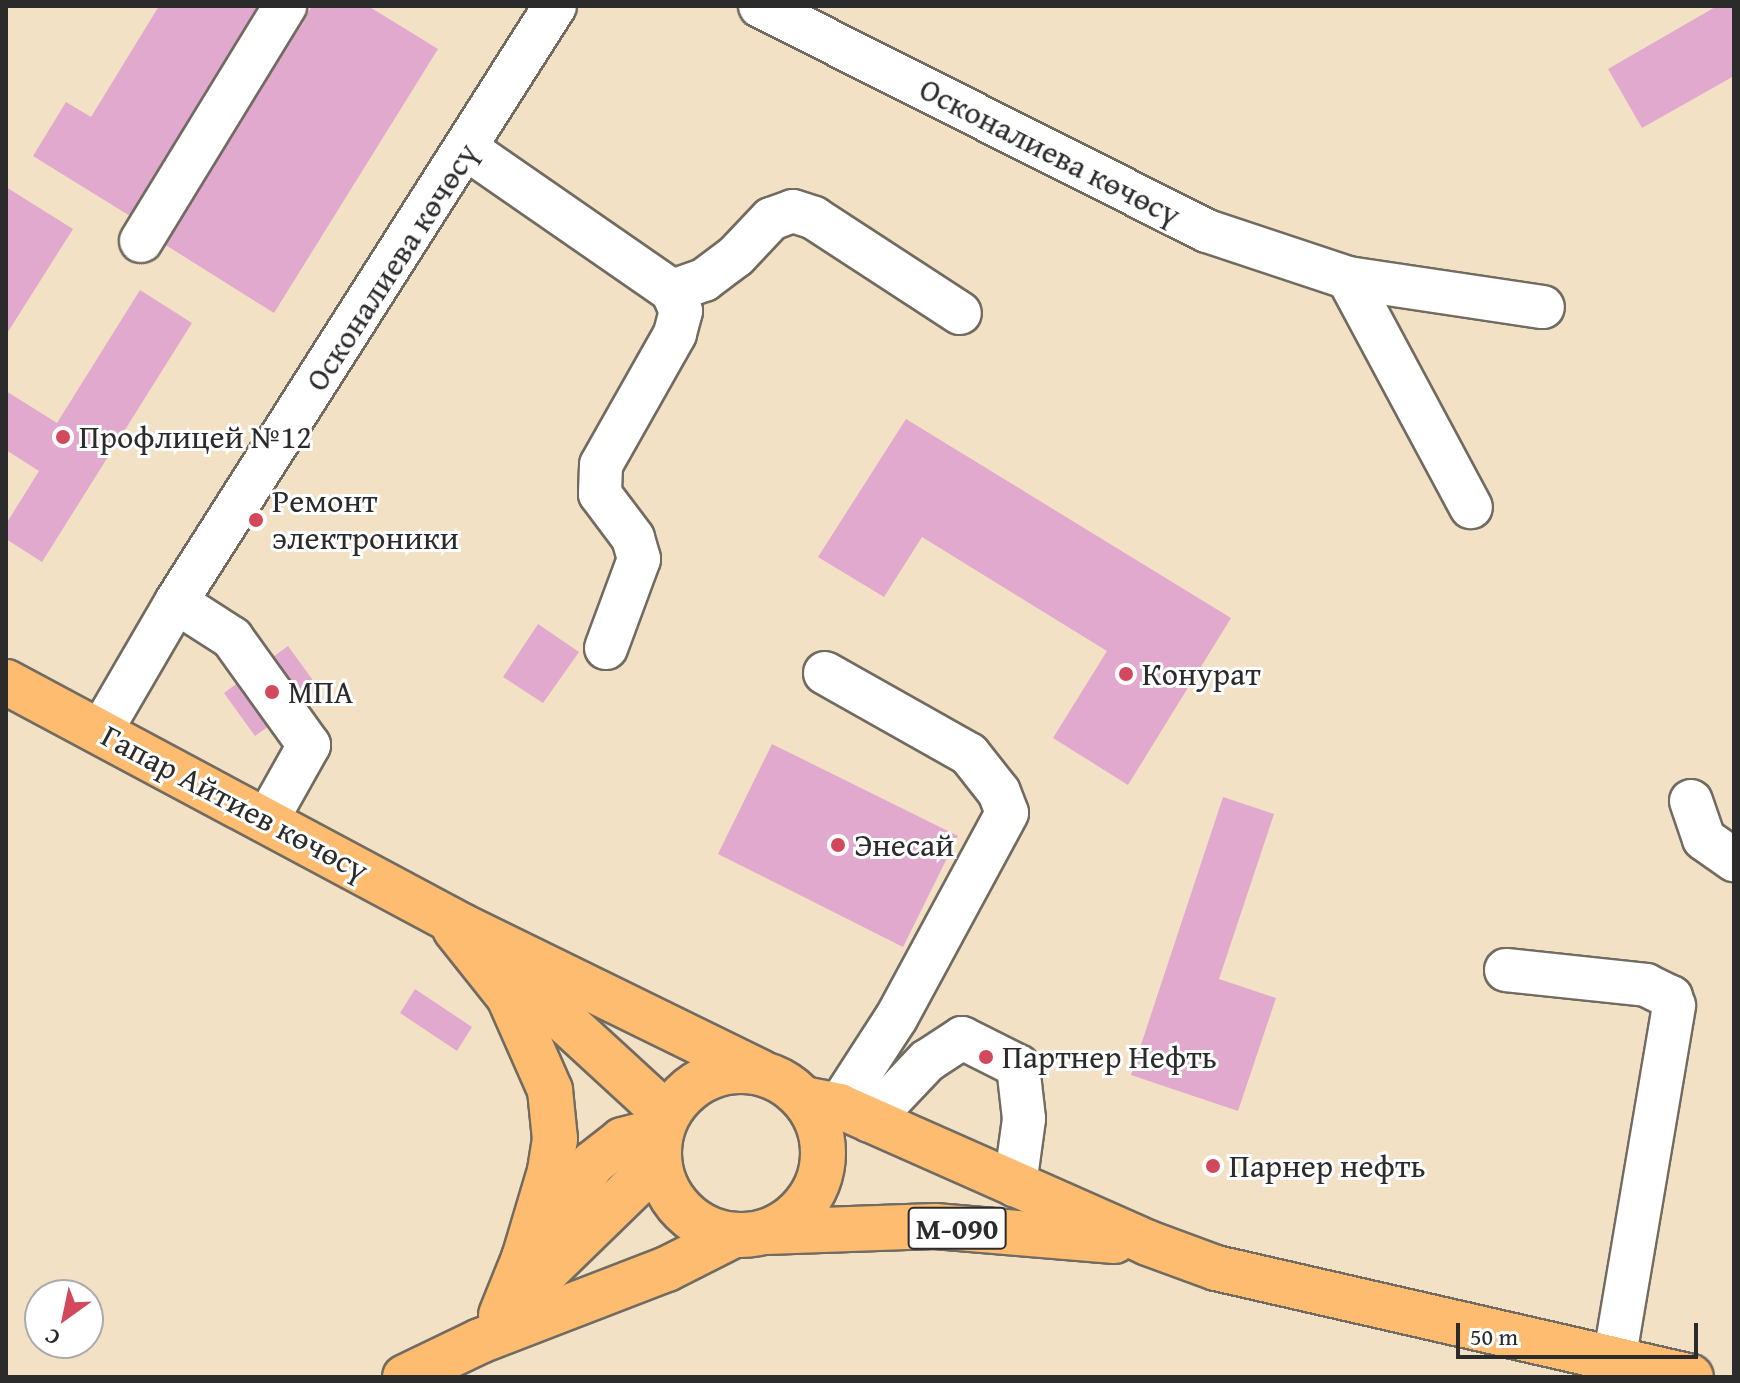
<!DOCTYPE html>
<meta charset="utf-8">
<style>
body{margin:0}
#map{position:relative;width:1740px;height:1383px;overflow:hidden;background:#f2e1c4;font-family:"Gentium Book Plus",serif}
div>[style]{position:absolute}
.building>*{inset:0;background:#e2a9ce}
.roads{filter:drop-shadow(2px 0 #716b61) drop-shadow(-2px 0 #716b61) drop-shadow(0 2px #716b61) drop-shadow(0 -2px #716b61)}
.minor>*{height:42px;margin:-21px;padding:0 21px;transform-origin:21px;border-radius:21px;background:#fff}
.major>*{height:44px;margin:-22px;padding:0 22px;transform-origin:22px;border-radius:22px;background:#fdbc70}
.major>.ring{margin:-22px;padding:0;box-sizing:content-box;background:none;border:44px solid #fdbc70;border-radius:50%}
.dots>*{width:22px;height:22px;translate:-50% -50%;box-sizing:border-box;border:4px solid #fff;border-radius:50%}
span{translate:-50% -50%;white-space:nowrap;text-align:center;line-height:1.15;-webkit-text-stroke:6px #fff;paint-order:stroke}
.shield-label span{padding:2px 6px;background:#fff;border:2px solid;border-radius:6px;-webkit-text-stroke-width:0}
.shield-label{font-size:30px;color:#2b2b2b;font-weight:700}
.street-label{font-size:32px;color:#2b2b2b}
.poi-label{font-size:32px;color:#2b2b2b}
.left{translate:0 -50%;text-align:left}
.frame{position:absolute;inset:0;border:8px solid #2b2b2b;pointer-events:none}
.north{position:absolute;left:24px;top:1279px;width:80px;height:80px;box-sizing:border-box;background:#fff;border:2px solid #aaa;border-radius:50%;rotate:213deg;font-size:22px;font-weight:700;line-height:32px;text-align:center;color:#2b2b2b}
.north::after{content:'';display:block;margin:auto;width:28px;height:36px;background:#d1495b;clip-path:polygon(50% 0,100% 100%,50% 72%,0 100%)}
.scale{position:absolute;left:1456px;top:1323px;width:242px;height:36px;box-sizing:border-box;border:4px solid #2b2b2b;border-top:0;padding-left:10px;font-size:24px;line-height:28px;white-space:nowrap;color:#2b2b2b;-webkit-text-stroke:6px #fff;paint-order:stroke}
</style>
<div id="map">
<div class="building">
<div style="clip-path:polygon(159px 6px,259px 6px,130px 216px,33px 156px,66px 102px,91px 117px)"></div>
<div style="clip-path:polygon(312px 6px,368px 6px,438px 49px,274px 313px,164px 244px)"></div>
<div style="clip-path:polygon(1717px 6px,1734px 6px,1734px 76px,1642px 128px,1608px 69px)"></div>
<div style="clip-path:polygon(6px 187px,73px 229px,6px 335px)"></div>
<div style="clip-path:polygon(140px 290px,192px 323px,42px 562px,6px 539px,6px 524px,39px 471px,6px 450px,6px 391px,57px 423px)"></div>
<div style="clip-path:polygon(906px 419px,1231px 618px,1128px 785px,1053px 738px,1107px 651px,922px 537px,884px 597px,818px 557px)"></div>
<div style="clip-path:polygon(538px 624px,579px 652px,543px 703px,503px 677px)"></div>
<div style="clip-path:polygon(288px 646px,320px 690px,255px 736px,224px 693px)"></div>
<div style="clip-path:polygon(772px 744px,958px 836px,903px 947px,718px 854px)"></div>
<div style="clip-path:polygon(1223px 797px,1274px 814px,1219px 979px,1276px 998px,1238px 1111px,1131px 1075px)"></div>
<div style="clip-path:polygon(415px 989px,472px 1027px,457px 1051px,400px 1013px)"></div>
</div>
<div class="roads">
<div class="minor">
<div style="left:760px;top:6px;width:500px;rotate:26.72deg"></div>
<div style="left:1207px;top:231px;width:149px;rotate:18.4deg"></div>
<div style="left:1348px;top:278px;width:260px;rotate:61.8deg"></div>
<div style="left:467px;top:149px;width:249px;rotate:34.7deg"></div>
<div style="left:672px;top:291px;width:22px;rotate:66deg"></div>
<div style="left:681px;top:311px;width:24px;rotate:105deg"></div>
<div style="left:675px;top:334px;width:150px;rotate:119.5deg"></div>
<div style="left:601px;top:465px;width:29px;rotate:92deg"></div>
<div style="left:600px;top:494px;width:55px;rotate:53.1deg"></div>
<div style="left:633px;top:538px;width:22px;rotate:74deg"></div>
<div style="left:639px;top:559px;width:95px;rotate:110.3deg"></div>
<div style="left:141px;top:241px;width:276px;rotate:-58.5deg"></div>
<div style="left:1348px;top:278px;width:197px;rotate:8.5deg"></div>
<div style="left:672px;top:291px;width:34px;rotate:-19deg"></div>
<div style="left:704px;top:280px;width:40px;rotate:-37deg"></div>
<div style="left:736px;top:256px;width:51px;rotate:-46.6deg"></div>
<div style="left:771px;top:219px;width:23px;rotate:-20deg"></div>
<div style="left:793px;top:211px;width:22px;rotate:18deg"></div>
<div style="left:814px;top:218px;width:174px;rotate:33.1deg"></div>
<div style="left:176px;top:602px;width:67px;rotate:32.7deg"></div>
<div style="left:232px;top:638px;width:132px;rotate:54.3deg"></div>
<div style="left:309px;top:745px;width:84px;rotate:119.3deg"></div>
<div style="left:825px;top:673px;width:165px;rotate:29.4deg"></div>
<div style="left:969px;top:754px;width:48px;rotate:51.7deg"></div>
<div style="left:999px;top:792px;width:22px;rotate:69deg"></div>
<div style="left:1007px;top:813px;width:233px;rotate:118.4deg"></div>
<div style="left:896px;top:1018px;width:105px;rotate:122.9deg"></div>
<div style="left:101px;top:731px;width:149px;rotate:-59.8deg"></div>
<div style="left:176px;top:602px;width:706px;rotate:-57.55deg"></div>
<div style="left:1691px;top:801px;width:40px;rotate:71.1deg"></div>
<div style="left:1704px;top:839px;width:37px;rotate:35deg"></div>
<div style="left:1506px;top:970px;width:141px;rotate:6.1deg"></div>
<div style="left:1646px;top:985px;width:28px;rotate:26deg"></div>
<div style="left:1671px;top:997px;width:9px;rotate:72deg"></div>
<div style="left:1674px;top:1006px;width:358px;rotate:99.6deg"></div>
<div style="left:870px;top:1121px;width:83px;rotate:-46.5deg"></div>
<div style="left:927px;top:1061px;width:42px;rotate:-33.3deg"></div>
<div style="left:962px;top:1038px;width:63px;rotate:26.6deg"></div>
<div style="left:1018px;top:1066px;width:53px;rotate:83.5deg"></div>
<div style="left:1024px;top:1119px;width:67px;rotate:97.8deg"></div>
</div>
<div class="major">
<div style="left:6px;top:682px;width:517px;rotate:28.15deg"></div>
<div style="left:462px;top:926px;width:332px;rotate:26.1deg"></div>
<div style="left:455px;top:929px;width:87px;rotate:51.5deg"></div>
<div style="left:509px;top:997px;width:102px;rotate:66.2deg"></div>
<div style="left:550px;top:1090px;width:49px;rotate:84.2deg"></div>
<div style="left:555px;top:1139px;width:32px;rotate:99deg"></div>
<div style="left:550px;top:1171px;width:91px;rotate:106.6deg"></div>
<div style="left:505px;top:966px;width:220px;rotate:42.6deg"></div>
<div class="ring" style="left:659px;top:1071px;width:120px;height:120px"></div>
<div style="left:804px;top:1099px;width:36px;rotate:11deg"></div>
<div style="left:839px;top:1106px;width:338px;rotate:23.9deg"></div>
<div style="left:1148px;top:1243px;width:72px;rotate:20.2deg"></div>
<div style="left:1216px;top:1268px;width:487px;rotate:12.9deg"></div>
<div style="left:766px;top:1232px;width:169px;rotate:-2deg"></div>
<div style="left:935px;top:1226px;width:180px;rotate:4.8deg"></div>
<div style="left:522px;top:1295px;width:191px;rotate:-44.2deg"></div>
<div style="left:501px;top:1315px;width:61px;rotate:-68deg"></div>
<div style="left:524px;top:1258px;width:117px;rotate:-54deg"></div>
<div style="left:593px;top:1163px;width:37px;rotate:-38deg"></div>
<div style="left:622px;top:1140px;width:40px;rotate:-14.4deg"></div>
<div style="left:405px;top:1377px;width:83px;rotate:-25.6deg"></div>
<div style="left:480px;top:1341px;width:200px;rotate:-21.1deg"></div>
<div style="left:667px;top:1269px;width:75px;rotate:-26.9deg"></div>
</div>
</div>
<div class="dots">
<div style="left:63px;top:437px;background:#d1495b"></div>
<div style="left:256px;top:520px;background:#d1495b"></div>
<div style="left:1126px;top:674px;background:#d1495b"></div>
<div style="left:272px;top:692px;background:#d1495b"></div>
<div style="left:838px;top:845px;background:#d1495b"></div>
<div style="left:986px;top:1057px;background:#d1495b"></div>
<div style="left:1213px;top:1166px;background:#d1495b"></div>
</div>
<div class="shield-label">
<span style="left:957px;top:1228px">М-090</span>
</div>
<div class="street-label">
<span style="left:1050px;top:152px;rotate:27deg">Осконалиева көчөсү</span>
<span style="left:392px;top:267px;rotate:-57deg">Осконалиева көчөсү</span>
<span style="left:235px;top:803px;rotate:28deg">Гапар Айтиев көчөсү</span>
</div>
<div class="poi-label">
<span class="left" style="left:79px;top:437px">Профлицей №12</span>
<span class="left" style="left:272px;top:520px">Ремонт<br>электроники</span>
<span class="left" style="left:1142px;top:674px">Конурат</span>
<span class="left" style="left:288px;top:692px">МПА</span>
<span class="left" style="left:854px;top:845px">Энесай</span>
<span class="left" style="left:1002px;top:1057px">Партнер Нефть</span>
<span class="left" style="left:1229px;top:1166px">Парнер нефть</span>
</div>
<div class="frame"></div>
<div class="north">С</div>
<div class="scale">50 m</div>
</div>
